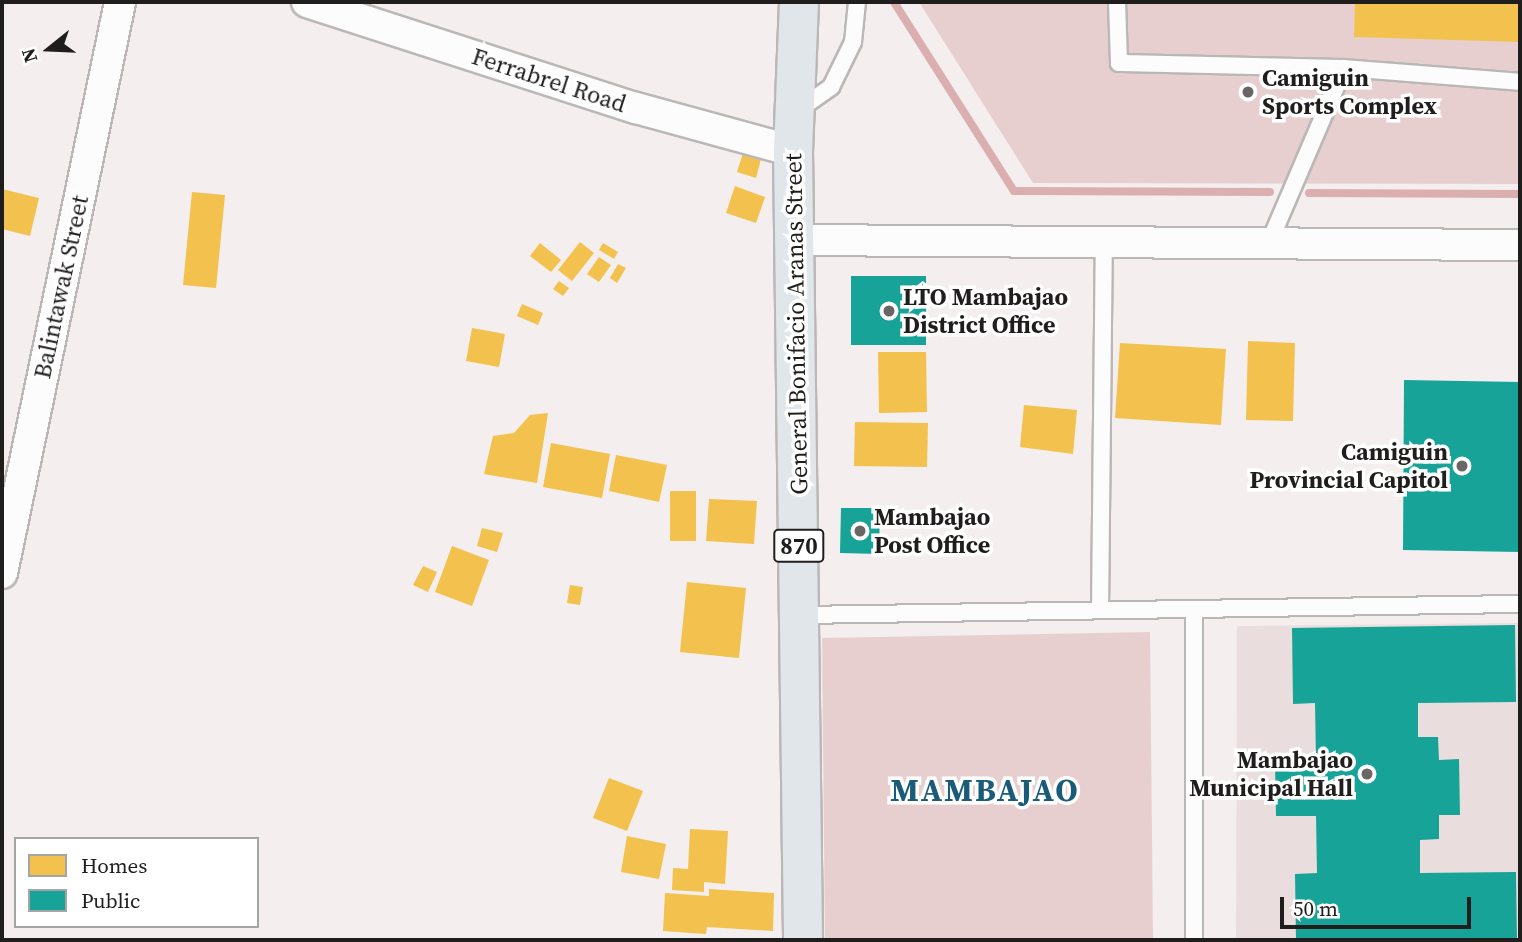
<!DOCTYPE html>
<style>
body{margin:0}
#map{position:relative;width:1522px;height:942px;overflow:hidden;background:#f4eeee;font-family:"Source Serif 4",serif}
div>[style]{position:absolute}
.built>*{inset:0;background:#eadddd}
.green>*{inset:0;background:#e7cfcf}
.homes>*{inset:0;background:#f2c14e}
.public>*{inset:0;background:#17a398}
.stream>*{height:8px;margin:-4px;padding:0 4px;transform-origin:4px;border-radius:4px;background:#dbafb0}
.roads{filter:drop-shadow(2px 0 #bbb7b7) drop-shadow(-2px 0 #bbb7b7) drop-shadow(0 2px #bbb7b7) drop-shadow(0 -2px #bbb7b7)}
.lane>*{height:16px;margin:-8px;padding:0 8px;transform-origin:8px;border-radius:8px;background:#fdfcfc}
.street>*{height:30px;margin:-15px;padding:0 15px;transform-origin:15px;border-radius:15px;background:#fdfcfc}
.primary>*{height:38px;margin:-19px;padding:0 19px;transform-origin:19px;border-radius:19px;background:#e0e6ea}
.dots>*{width:19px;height:19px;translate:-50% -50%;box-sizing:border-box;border:4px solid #fff;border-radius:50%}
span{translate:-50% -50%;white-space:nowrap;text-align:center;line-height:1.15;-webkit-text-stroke:7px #fff;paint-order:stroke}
.shield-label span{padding:2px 5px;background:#fff;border:2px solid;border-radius:5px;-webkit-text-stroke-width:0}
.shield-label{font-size:23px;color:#201d1d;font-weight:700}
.poi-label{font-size:24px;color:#201d1d;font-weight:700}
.left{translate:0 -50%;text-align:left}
.right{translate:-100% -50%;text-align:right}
.street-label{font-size:24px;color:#201d1d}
.district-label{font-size:32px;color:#1a5b79;font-weight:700;letter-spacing:2px}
.frame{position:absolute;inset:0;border:4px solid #201d1d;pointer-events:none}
.legend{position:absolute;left:14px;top:837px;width:245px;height:91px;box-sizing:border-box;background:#fff;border:2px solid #a6a5a5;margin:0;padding:9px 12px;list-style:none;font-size:21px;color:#201d1d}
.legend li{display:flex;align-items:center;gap:14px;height:35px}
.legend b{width:35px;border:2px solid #a6a5a5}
.north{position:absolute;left:14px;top:14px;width:70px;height:70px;-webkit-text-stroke:5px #fff;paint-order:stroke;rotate:252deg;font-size:19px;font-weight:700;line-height:28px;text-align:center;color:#201d1d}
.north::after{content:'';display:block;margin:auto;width:24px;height:32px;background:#201d1d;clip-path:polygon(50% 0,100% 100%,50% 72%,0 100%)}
.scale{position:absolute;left:1280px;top:897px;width:191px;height:32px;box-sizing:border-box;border:4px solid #201d1d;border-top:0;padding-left:9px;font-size:21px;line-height:24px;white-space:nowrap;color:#201d1d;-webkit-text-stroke:5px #fff;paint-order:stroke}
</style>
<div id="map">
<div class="built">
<div style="clip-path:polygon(1520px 623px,1520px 940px,1236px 940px,1237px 626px)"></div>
</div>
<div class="green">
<div style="clip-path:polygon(919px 2px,1520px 2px,1520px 184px,1033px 183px)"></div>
<div style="clip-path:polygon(1150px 632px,1153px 940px,825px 940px,822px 638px)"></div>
</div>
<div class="homes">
<div style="clip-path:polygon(1355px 2px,1520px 2px,1520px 42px,1354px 37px)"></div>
<div style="clip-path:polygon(744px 150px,762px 155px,756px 178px,737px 172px)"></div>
<div style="clip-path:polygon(735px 186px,765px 197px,756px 223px,726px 213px)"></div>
<div style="clip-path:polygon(2px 189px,39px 198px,30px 236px,2px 229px)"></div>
<div style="clip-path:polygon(192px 192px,225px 195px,216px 288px,183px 285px)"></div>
<div style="clip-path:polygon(580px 242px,594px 253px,572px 281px,558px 270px)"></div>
<div style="clip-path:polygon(540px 243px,561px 260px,551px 272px,530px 256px)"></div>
<div style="clip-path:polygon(603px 243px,618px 252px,614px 259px,599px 250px)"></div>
<div style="clip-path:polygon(599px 257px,611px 265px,599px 282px,587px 274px)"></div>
<div style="clip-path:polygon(618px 264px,626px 268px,617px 283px,610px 278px)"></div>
<div style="clip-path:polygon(559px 281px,569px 288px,563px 296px,553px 289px)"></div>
<div style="clip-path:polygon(522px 304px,543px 313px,538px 325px,517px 316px)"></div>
<div style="clip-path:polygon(472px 328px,505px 334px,499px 367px,466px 361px)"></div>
<div style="clip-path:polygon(1248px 341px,1295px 343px,1293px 421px,1246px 420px)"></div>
<div style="clip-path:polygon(1120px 343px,1226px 349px,1221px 425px,1115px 418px)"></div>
<div style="clip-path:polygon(878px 352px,926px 352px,927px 412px,879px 413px)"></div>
<div style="clip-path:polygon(1024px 405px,1077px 410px,1073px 454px,1020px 447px)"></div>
<div style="clip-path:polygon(548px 413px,537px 483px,484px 474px,493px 436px,514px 433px,530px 415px)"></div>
<div style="clip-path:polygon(855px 422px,928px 423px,927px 467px,854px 466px)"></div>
<div style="clip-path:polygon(551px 443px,610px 454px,602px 498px,543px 487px)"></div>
<div style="clip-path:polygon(616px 455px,667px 465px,659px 502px,609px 491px)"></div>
<div style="clip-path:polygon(670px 491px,696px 491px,696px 541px,670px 541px)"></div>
<div style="clip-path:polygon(709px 499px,757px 501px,754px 544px,706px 541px)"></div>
<div style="clip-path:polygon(482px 528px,503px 533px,497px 552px,477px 546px)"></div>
<div style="clip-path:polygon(452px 546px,489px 560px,472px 606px,435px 592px)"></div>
<div style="clip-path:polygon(423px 566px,437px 572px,428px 592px,413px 585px)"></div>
<div style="clip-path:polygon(687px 582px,746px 588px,739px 658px,680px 652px)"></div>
<div style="clip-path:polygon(570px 585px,583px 587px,580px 605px,567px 603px)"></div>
<div style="clip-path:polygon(609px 778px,643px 791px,627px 831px,593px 818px)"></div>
<div style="clip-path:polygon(690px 829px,728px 831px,725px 884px,704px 882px,704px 892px,672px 890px,673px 868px,688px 869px)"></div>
<div style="clip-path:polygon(627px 836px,666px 844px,659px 879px,621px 872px)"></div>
<div style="clip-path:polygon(709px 889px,774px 893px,773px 931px,707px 927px,706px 934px,663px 931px,665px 893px,709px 896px)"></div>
</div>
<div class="public">
<div style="clip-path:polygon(851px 276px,926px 276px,926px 345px,851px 345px)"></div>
<div style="clip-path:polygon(1404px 380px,1520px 382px,1520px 552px,1403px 550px)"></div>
<div style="clip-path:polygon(841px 508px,880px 508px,879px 554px,840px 553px)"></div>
<div style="clip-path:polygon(1515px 625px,1516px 702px,1418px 703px,1418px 737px,1438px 737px,1439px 760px,1459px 759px,1460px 815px,1439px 815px,1439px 839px,1420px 840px,1420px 873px,1516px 872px,1517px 940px,1296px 940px,1295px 874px,1317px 873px,1316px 816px,1276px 816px,1275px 761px,1316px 761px,1315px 703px,1293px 704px,1292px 628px)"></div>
</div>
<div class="stream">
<div style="left:894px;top:2px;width:224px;rotate:57.6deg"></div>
<div style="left:1014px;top:191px;width:256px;rotate:0.2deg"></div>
<div style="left:1309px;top:193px;width:211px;rotate:0.3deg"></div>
</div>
<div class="roads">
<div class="lane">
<div style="left:1117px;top:2px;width:61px;rotate:88.1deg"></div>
<div style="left:1119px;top:63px;width:225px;rotate:1.3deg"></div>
<div style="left:797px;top:111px;width:42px;rotate:-35.2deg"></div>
<div style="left:831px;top:87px;width:50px;rotate:-63.9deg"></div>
<div style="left:853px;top:42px;width:40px;rotate:-84.3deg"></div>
<div style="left:1269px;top:243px;width:190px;rotate:-66.8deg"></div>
<div style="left:1344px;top:68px;width:177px;rotate:4.5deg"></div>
<div style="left:1194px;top:609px;width:331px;rotate:90deg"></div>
<div style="left:1100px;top:610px;width:366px;rotate:-89.4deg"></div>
<div style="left:800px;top:615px;width:720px;rotate:-0.88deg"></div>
</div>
<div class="street">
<div style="left:307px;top:2px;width:346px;rotate:17.9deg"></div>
<div style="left:636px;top:108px;width:163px;rotate:15.3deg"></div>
<div style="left:795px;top:240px;width:725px;rotate:0.4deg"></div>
<div style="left:2px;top:573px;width:583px;rotate:-78.32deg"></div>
</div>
<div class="primary">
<div style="left:799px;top:2px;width:149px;rotate:92.3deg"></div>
<div style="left:793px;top:151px;width:789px;rotate:89.27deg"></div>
</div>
</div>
<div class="dots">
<div style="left:1248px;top:92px;background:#6a6666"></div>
<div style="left:889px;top:311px;background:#6a6666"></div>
<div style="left:1462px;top:466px;background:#6a6666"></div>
<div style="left:860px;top:531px;background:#6a6666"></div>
<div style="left:1367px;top:774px;background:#6a6666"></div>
</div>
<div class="shield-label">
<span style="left:799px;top:546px">870</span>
</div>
<div class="poi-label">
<span class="left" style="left:1262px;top:92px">Camiguin<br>Sports Complex</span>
<span class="left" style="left:903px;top:311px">LTO Mambajao<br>District Office</span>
<span class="right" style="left:1448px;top:466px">Camiguin<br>Provincial Capitol</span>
<span class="left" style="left:874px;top:531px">Mambajao<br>Post Office</span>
<span class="right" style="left:1353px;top:774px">Mambajao<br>Municipal Hall</span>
</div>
<div class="street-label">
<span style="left:549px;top:80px;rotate:18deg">Ferrabrel Road</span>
<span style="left:61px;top:287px;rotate:-78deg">Balintawak Street</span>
<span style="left:796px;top:324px;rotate:-91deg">General Bonifacio Aranas Street</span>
</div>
<div class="district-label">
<span style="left:985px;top:790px">MAMBAJAO</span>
</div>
<div class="frame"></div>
<ul class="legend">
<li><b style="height:19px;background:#f2c14e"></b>Homes</li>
<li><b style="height:19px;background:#17a398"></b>Public</li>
</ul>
<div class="north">N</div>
<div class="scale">50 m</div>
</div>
